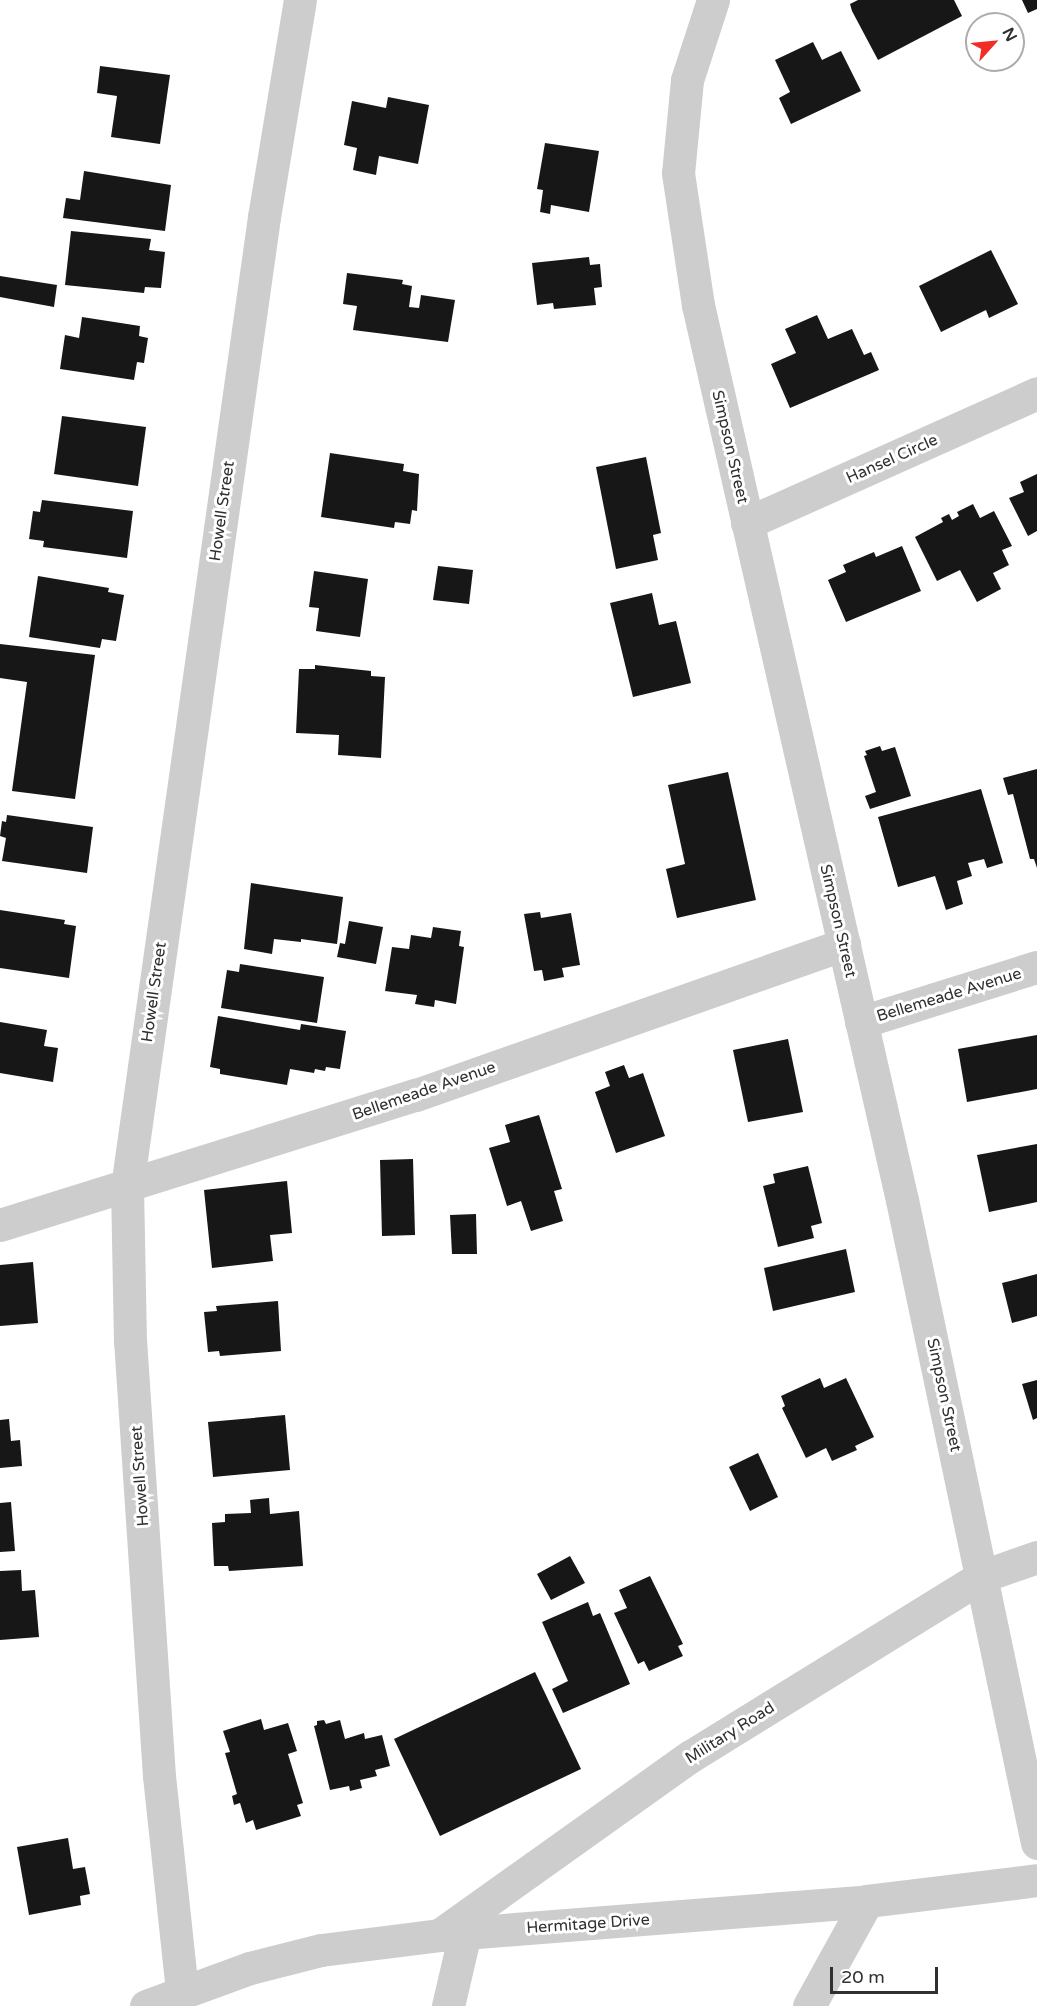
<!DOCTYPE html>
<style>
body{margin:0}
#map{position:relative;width:1037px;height:2006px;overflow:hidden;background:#fff;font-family:"Varela Round",sans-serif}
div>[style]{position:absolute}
.building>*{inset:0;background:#171717}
.minor>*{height:33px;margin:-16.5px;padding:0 16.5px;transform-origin:16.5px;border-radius:16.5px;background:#cdcdcd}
span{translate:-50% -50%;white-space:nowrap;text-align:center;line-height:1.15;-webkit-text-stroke:6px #fff;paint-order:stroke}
.street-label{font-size:16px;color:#303030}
.north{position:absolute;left:965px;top:12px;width:60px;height:60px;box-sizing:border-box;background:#fff;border:2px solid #acacac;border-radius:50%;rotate:63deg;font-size:16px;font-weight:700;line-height:24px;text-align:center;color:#303030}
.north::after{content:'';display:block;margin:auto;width:21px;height:27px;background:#f22d28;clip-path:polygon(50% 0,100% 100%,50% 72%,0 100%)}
.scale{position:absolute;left:830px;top:1967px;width:108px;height:27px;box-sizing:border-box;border:3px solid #303030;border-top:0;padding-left:8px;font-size:18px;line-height:21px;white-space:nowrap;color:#303030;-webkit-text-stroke:4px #fff;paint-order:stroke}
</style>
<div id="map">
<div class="building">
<div style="clip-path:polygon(858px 0,954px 0,962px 16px,878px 60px,852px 11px,850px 4px)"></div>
<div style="clip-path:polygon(1022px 0,1037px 0,1037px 9px,1028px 13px)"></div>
<div style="clip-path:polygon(813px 42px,822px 60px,841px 51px,861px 91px,791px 124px,779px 98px,790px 92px,775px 60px)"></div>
<div style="clip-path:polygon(100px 66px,170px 75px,160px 144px,111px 137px,117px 96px,97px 93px)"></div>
<div style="clip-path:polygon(388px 97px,429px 105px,418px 164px,379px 156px,376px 175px,353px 170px,357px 148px,344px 145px,352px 101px,386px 108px)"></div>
<div style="clip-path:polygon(545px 143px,599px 151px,589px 212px,551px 205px,550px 214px,540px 212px,543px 190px,537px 189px)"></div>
<div style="clip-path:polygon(84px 171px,171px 185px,165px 231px,63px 218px,66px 198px,80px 200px)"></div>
<div style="clip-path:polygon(71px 231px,151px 239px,149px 250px,165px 252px,161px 288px,145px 287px,144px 293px,65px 285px)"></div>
<div style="clip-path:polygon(991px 250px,1018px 304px,989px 318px,986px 310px,941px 332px,919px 286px)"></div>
<div style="clip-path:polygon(589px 257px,590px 265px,600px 264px,602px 287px,594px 288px,596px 305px,554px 309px,553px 303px,537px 305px,532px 263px)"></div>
<div style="clip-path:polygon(347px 273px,403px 280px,402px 284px,412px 286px,409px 307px,419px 308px,421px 295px,455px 300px,448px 342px,353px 330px,357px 306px,343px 304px)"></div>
<div style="clip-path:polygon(0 276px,57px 285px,54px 307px,0 297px)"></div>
<div style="clip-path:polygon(817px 315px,828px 339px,852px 329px,864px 355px,871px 352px,879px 370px,790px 408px,771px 364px,796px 353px,785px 329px)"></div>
<div style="clip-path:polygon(82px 317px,140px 326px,139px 336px,148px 338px,144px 363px,137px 362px,134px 380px,60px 369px,65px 335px,79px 338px)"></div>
<div style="clip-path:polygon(62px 416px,146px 427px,138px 486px,54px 474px)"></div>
<div style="clip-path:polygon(330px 453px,404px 464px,403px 471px,419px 474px,417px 511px,412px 510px,410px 524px,395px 522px,394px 528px,321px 517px)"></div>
<div style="clip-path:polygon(646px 457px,661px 533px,653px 535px,658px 560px,616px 569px,596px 467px)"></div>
<div style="clip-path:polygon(1037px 474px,1037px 531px,1028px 536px,1009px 498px,1024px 492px,1020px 482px)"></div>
<div style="clip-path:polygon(42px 500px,133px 511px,127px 558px,43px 547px,44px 541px,29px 539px,33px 511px,40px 512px)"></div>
<div style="clip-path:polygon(973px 504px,980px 518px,994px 511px,1012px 546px,1002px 550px,1009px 565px,993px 573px,1001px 589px,977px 602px,960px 570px,937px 581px,915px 537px,943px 522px,941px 518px,949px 514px,952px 520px,959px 516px,957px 512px)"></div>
<div style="clip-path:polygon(902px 546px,921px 591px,846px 622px,828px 580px,846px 572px,843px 565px,874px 552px,876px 557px)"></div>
<div style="clip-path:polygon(438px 566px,473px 570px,469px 604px,433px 600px)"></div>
<div style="clip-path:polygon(314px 571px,368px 579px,360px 637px,316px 631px,319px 608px,309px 607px)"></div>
<div style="clip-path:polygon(38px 576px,109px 588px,108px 592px,124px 595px,116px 641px,102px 639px,100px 648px,29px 637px)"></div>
<div style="clip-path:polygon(652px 593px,659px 625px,676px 621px,691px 683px,633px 697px,610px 603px)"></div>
<div style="clip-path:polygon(0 644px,95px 655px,75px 799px,12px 791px,27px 682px,0 678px)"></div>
<div style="clip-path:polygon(315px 665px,371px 671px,371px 676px,385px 677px,381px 758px,338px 755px,339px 735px,296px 733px,299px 669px,315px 669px)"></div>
<div style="clip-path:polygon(880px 746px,882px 751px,895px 747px,911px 796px,870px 809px,865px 796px,876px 792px,864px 756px,867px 755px,865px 751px)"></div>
<div style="clip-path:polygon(1037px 769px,1037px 868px,1034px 859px,1030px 859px,1013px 794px,1008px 795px,1003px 778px)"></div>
<div style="clip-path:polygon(728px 772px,756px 900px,677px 918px,666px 869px,685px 864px,668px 785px)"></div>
<div style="clip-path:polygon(981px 789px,1003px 863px,987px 868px,984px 859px,968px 863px,972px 876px,957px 881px,963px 904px,946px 910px,935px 876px,898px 887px,878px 817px)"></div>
<div style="clip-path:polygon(7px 815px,93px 827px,87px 873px,2px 861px,6px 838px,0 836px,2px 821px,6px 822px)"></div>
<div style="clip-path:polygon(251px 883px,343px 897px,337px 944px,301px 939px,301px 942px,274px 939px,272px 954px,244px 949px)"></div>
<div style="clip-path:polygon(0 910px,65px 920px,64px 924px,76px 926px,69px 978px,0 968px)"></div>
<div style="clip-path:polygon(540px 912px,541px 918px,571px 913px,580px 965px,562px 968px,564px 977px,544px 981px,542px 970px,534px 971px,524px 914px)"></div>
<div style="clip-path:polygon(349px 921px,383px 927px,376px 964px,337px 957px,340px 943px,345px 944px)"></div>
<div style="clip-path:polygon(433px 927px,461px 931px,459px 946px,464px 947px,456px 1004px,435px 1000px,434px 1007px,415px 1004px,417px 995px,385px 991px,392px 947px,409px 949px,411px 935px,431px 938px)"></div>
<div style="clip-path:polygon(240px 964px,324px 977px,317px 1023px,221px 1008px,227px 970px,239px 972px)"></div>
<div style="clip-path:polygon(218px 1016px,300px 1030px,301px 1024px,346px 1031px,340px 1069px,326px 1067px,325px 1071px,315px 1069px,314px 1073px,290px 1069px,287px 1085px,220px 1074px,220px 1069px,210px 1067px)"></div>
<div style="clip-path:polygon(0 1022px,47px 1030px,44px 1046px,58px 1048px,53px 1082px,0 1073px)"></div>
<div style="clip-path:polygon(1037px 1035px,1037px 1089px,967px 1102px,958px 1049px)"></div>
<div style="clip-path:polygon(788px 1039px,803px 1112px,748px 1122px,733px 1050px)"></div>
<div style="clip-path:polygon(624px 1065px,629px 1078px,643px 1073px,665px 1136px,616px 1153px,595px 1092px,610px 1086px,605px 1072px)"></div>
<div style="clip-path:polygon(539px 1115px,562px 1189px,554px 1191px,563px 1221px,531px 1231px,521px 1201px,507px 1206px,489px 1148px,510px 1142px,505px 1125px)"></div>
<div style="clip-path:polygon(1037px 1144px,1037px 1202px,989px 1212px,977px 1155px)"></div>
<div style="clip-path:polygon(413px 1159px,415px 1235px,382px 1236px,380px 1160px)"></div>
<div style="clip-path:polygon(808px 1166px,822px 1223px,811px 1226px,814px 1238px,778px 1247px,763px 1186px,775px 1183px,773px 1174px)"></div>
<div style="clip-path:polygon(287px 1181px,292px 1233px,270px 1235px,273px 1261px,212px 1268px,204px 1190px)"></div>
<div style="clip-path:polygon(476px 1214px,477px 1254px,452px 1254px,450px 1215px)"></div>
<div style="clip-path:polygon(846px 1249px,855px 1292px,773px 1311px,764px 1268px)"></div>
<div style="clip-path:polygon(33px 1262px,38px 1323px,0 1326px,0 1265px)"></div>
<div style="clip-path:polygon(1037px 1274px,1037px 1316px,1012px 1323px,1002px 1283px)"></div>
<div style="clip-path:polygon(278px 1301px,281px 1351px,220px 1356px,219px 1351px,208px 1352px,204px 1312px,217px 1311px,216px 1306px)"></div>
<div style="clip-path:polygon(820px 1378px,824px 1388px,846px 1378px,874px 1437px,855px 1446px,857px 1450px,832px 1461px,826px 1448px,806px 1458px,782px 1408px,785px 1406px,781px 1396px)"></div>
<div style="clip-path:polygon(1037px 1380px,1037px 1418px,1033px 1420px,1022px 1384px)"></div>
<div style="clip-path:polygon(285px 1415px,290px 1470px,213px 1477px,208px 1422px)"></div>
<div style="clip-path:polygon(9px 1419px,11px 1441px,20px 1440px,22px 1466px,0 1468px,0 1420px)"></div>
<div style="clip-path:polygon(758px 1453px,778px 1497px,750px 1511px,729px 1467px)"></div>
<div style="clip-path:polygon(269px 1498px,270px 1514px,299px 1511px,303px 1566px,229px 1571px,228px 1566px,214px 1566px,212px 1523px,225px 1522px,225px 1514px,251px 1513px,250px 1500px)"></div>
<div style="clip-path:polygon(11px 1502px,15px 1551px,0 1552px,0 1503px)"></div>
<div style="clip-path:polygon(570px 1556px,585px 1583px,551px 1600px,537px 1574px)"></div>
<div style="clip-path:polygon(21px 1570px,22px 1591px,35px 1590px,39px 1637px,0 1640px,0 1571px)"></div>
<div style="clip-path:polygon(650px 1576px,683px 1644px,678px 1646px,683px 1656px,649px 1671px,644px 1661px,638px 1664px,614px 1613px,627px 1608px,619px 1590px)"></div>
<div style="clip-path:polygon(588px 1602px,593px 1616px,600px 1613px,630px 1684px,563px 1713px,552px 1689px,568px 1681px,542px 1622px)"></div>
<div style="clip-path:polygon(535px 1672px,581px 1769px,440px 1836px,394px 1739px)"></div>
<div style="clip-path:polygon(261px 1719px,264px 1730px,288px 1723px,297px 1751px,288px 1754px,303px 1803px,297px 1805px,301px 1816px,256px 1830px,253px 1820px,246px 1823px,240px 1803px,234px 1805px,232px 1796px,237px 1794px,225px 1753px,230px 1752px,223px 1731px)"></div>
<div style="clip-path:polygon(324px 1720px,326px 1724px,340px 1720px,345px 1739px,364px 1733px,365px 1739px,382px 1735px,390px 1766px,375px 1770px,377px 1776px,360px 1780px,362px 1788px,350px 1791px,349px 1786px,330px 1790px,314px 1726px,317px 1725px,317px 1721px)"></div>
<div style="clip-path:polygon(68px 1838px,73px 1869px,85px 1867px,90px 1894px,80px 1896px,81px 1905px,29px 1915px,17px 1847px)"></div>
</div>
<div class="minor">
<div style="left:713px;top:0;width:84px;rotate:108deg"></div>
<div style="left:687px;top:80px;width:93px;rotate:95.5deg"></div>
<div style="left:678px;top:173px;width:134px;rotate:81.4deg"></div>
<div style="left:698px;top:305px;width:918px;rotate:77.16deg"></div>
<div style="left:902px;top:1200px;width:657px;rotate:78.14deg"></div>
<div style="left:747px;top:523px;width:318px;rotate:-24.1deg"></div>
<div style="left:861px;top:1022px;width:184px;rotate:-17.4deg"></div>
<div style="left:0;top:1225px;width:436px;rotate:-17.4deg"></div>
<div style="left:416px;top:1095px;width:454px;rotate:-19.4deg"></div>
<div style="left:441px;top:1934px;width:307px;rotate:-35.5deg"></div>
<div style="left:691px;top:1756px;width:343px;rotate:-31.7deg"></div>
<div style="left:983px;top:1576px;width:57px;rotate:-19.4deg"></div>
<div style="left:182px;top:1991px;width:216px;rotate:-96.1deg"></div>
<div style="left:159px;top:1776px;width:435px;rotate:-93.8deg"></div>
<div style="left:130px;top:1342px;width:155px;rotate:-91.1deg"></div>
<div style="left:127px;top:1187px;width:980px;rotate:-81.96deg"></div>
<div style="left:264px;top:217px;width:220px;rotate:-80.6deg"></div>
<div style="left:146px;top:2006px;width:111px;rotate:-20.1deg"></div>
<div style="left:250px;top:1968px;width:73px;rotate:-14.2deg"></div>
<div style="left:321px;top:1950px;width:119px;rotate:-7.2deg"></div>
<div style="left:439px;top:1935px;width:429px;rotate:-4.5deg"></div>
<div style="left:867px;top:1901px;width:171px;rotate:-7deg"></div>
<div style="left:448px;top:2006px;width:75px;rotate:-76.9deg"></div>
<div style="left:809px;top:2006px;width:120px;rotate:-61.1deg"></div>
</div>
<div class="street-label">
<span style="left:730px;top:447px;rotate:77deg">Simpson Street</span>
<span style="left:892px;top:459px;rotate:-24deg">Hansel Circle</span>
<span style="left:222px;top:511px;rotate:-82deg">Howell Street</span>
<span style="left:838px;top:921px;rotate:77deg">Simpson Street</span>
<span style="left:154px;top:992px;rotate:-82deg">Howell Street</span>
<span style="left:949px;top:995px;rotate:-17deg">Bellemeade Avenue</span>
<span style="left:424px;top:1091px;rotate:-19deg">Bellemeade Avenue</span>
<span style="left:944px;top:1395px;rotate:78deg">Simpson Street</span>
<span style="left:140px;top:1476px;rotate:-94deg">Howell Street</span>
<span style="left:730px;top:1733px;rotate:-32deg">Military Road</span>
<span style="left:588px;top:1924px;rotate:-4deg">Hermitage Drive</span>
</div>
<div class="north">N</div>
<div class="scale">20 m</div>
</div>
